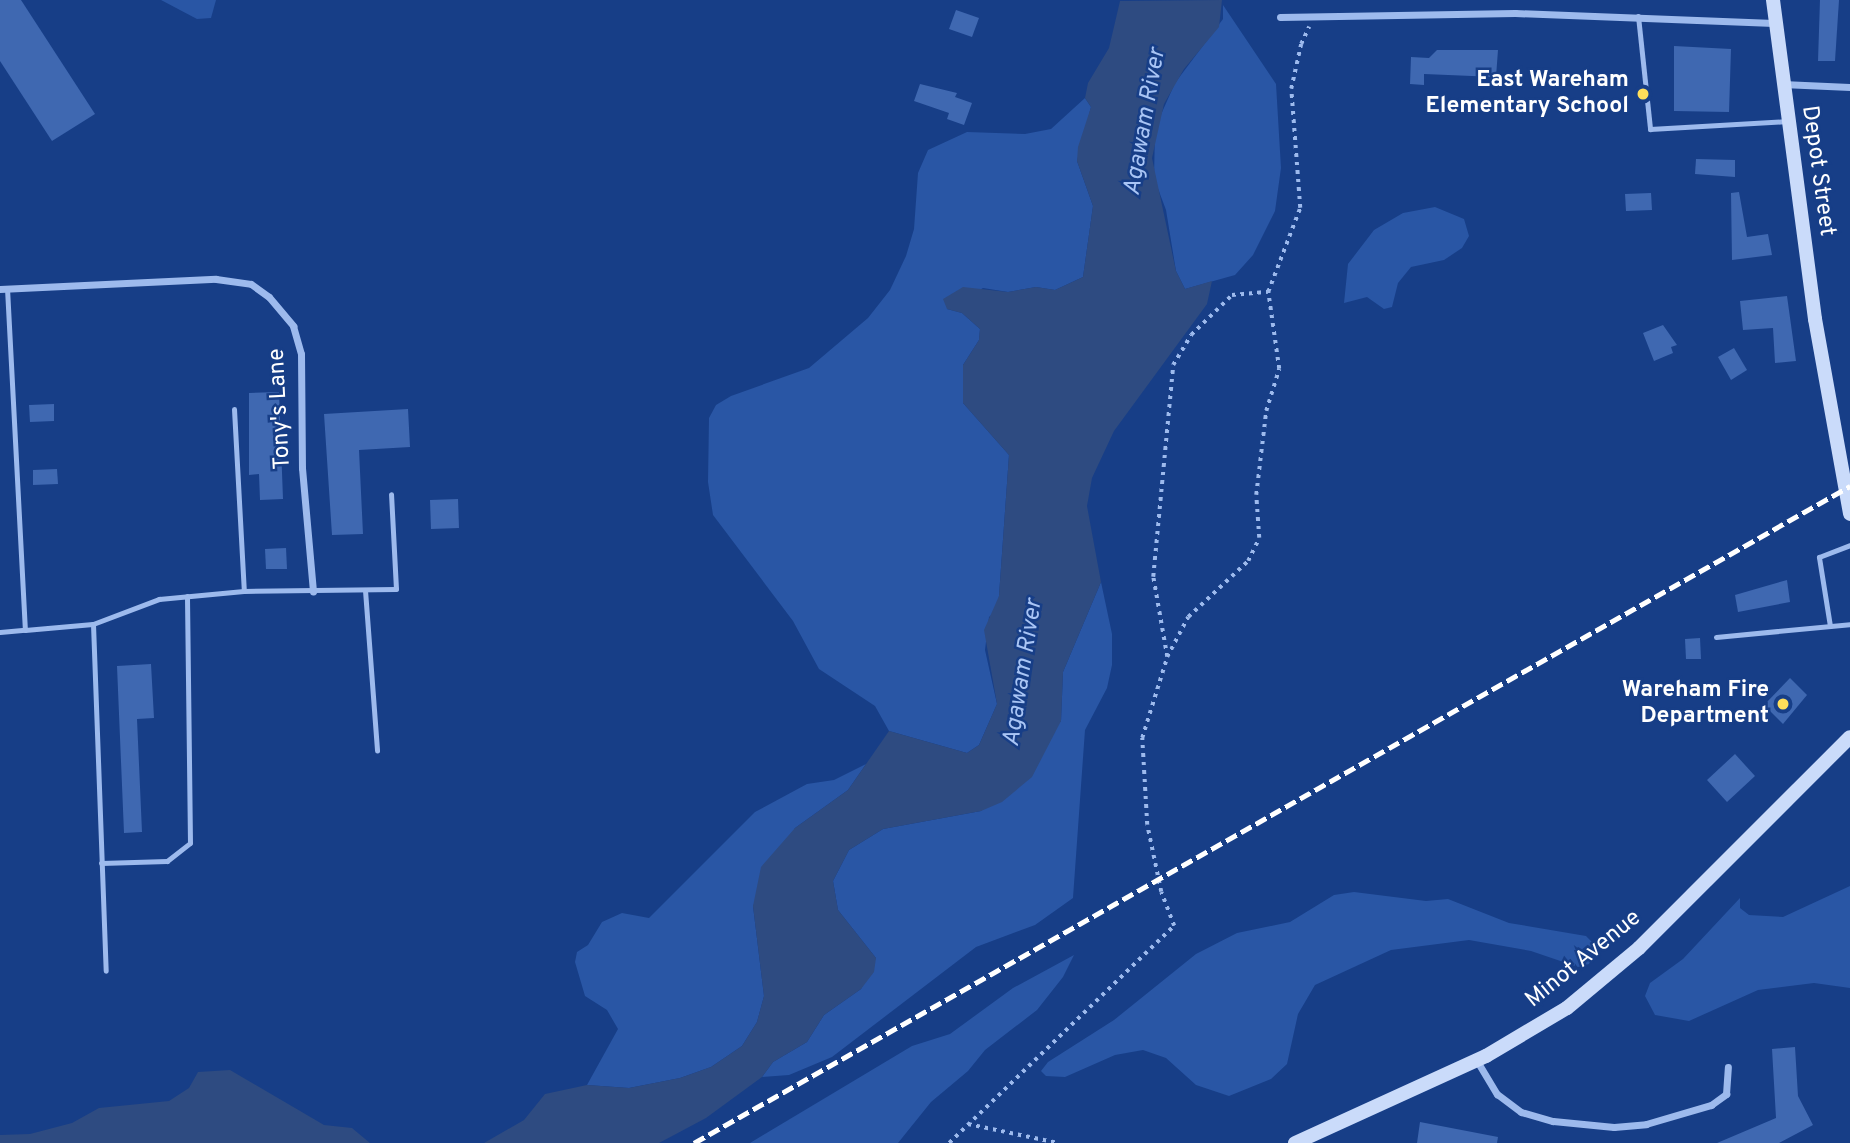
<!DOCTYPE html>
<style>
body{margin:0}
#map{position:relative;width:1850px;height:1143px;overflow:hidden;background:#173e87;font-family:Overpass,sans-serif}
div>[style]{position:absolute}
.green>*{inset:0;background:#2956a5}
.water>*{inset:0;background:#2e4b81}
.building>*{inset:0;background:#3f68b1}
.path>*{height:3.5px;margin-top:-1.75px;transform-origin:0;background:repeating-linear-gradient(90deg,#9dbaed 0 3.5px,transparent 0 8.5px)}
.lane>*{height:5px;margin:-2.5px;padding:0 2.5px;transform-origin:2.5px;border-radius:2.5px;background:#9dbaed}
.street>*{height:7px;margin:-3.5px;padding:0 3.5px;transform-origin:3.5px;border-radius:3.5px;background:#9dbaed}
.secondary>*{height:14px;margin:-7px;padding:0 7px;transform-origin:7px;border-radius:7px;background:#cadbfa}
.rail>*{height:5px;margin-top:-2.5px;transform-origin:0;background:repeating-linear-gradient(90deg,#fff 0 12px,transparent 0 17px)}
.dots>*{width:19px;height:19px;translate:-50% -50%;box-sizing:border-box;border:4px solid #173e87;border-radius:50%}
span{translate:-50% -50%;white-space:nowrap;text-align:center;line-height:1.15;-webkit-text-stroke:5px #173e87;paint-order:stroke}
.poi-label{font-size:23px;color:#fff;font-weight:700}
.right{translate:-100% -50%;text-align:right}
.street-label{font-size:23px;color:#fff}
.water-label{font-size:24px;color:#a9c5f5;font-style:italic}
</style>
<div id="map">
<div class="green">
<div style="clip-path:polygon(161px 0,216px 0,211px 18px,197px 19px)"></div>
<div style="clip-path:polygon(1223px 5px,1276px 84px,1281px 168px,1275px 211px,1253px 255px,1235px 275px,1185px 289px,1176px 271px,1166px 210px,1154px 178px,1155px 128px,1175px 83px,1223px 19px)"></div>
<div style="clip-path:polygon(1085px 98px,1091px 107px,1077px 161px,1093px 206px,1083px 277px,1055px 290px,1036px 287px,1008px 292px,983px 288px,947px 309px,962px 313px,980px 329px,979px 340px,963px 365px,963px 403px,1009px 455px,999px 596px,997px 610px,989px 617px,985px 650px,997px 704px,979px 745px,967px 753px,889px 731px,875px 706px,819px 669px,793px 621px,713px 515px,708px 482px,709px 418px,716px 405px,731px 396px,809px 368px,868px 318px,890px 290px,906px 256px,914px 229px,918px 173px,928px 150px,967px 132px,1025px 134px,1051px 129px)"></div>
<div style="clip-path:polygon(1435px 207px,1464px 219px,1469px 236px,1462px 248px,1444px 260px,1411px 267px,1398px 283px,1392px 307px,1384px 309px,1367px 297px,1344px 303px,1348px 264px,1374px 230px,1403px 213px)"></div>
<div style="clip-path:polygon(1101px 582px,1112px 634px,1112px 665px,1107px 688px,1085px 730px,1073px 898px,1035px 925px,976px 947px,832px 1057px,789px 1075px,762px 1077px,773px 1062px,807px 1042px,824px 1015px,861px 989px,876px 958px,838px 910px,833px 881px,849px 850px,883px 829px,981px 811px,1061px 721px,1063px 672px)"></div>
<div style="clip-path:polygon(866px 764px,848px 790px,795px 828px,753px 906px,764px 996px,757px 1022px,742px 1046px,711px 1067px,680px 1078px,629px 1088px,587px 1085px,618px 1029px,607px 1010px,585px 996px,575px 962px,577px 952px,588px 945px,602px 922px,622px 913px,649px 918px,755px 812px,807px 784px,834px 780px)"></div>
<div style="clip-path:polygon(1850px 886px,1850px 988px,1814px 983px,1758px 990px,1689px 1021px,1655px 1015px,1645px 996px,1650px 983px,1683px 959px,1740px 898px,1740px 908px,1749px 915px,1783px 917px)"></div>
<div style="clip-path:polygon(1354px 892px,1426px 901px,1448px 899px,1509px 923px,1586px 936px,1597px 947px,1589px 964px,1578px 967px,1531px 951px,1469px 940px,1391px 950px,1315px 985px,1298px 1014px,1287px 1064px,1271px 1079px,1229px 1096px,1196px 1085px,1166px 1058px,1143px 1050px,1115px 1055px,1065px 1077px,1046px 1076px,1041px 1071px,1048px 1062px,1114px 1020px,1196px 954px,1237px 933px,1290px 922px,1334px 895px)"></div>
<div style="clip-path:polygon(1074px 955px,1063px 977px,1037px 1010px,985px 1050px,968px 1071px,931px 1102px,898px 1143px,750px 1143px,912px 1046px,950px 1034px,1013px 988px)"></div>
</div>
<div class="water">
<div style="clip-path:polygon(1222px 0,1219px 27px,1184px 69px,1164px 104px,1152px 158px,1176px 271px,1185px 289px,1212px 281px,1207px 304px,1114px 431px,1092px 478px,1087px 506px,1101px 582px,1063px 672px,1061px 721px,1032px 777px,1002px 802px,981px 811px,883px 829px,849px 850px,833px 881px,838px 910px,876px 958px,874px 972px,861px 989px,824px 1015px,807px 1042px,773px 1062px,762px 1077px,706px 1118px,659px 1143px,484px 1143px,524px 1120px,545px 1094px,587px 1085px,629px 1088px,680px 1078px,711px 1067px,742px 1046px,757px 1022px,764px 996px,753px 906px,761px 867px,795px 828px,848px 790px,889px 731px,967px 753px,979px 745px,997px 704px,984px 630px,999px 596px,1009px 455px,963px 403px,963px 365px,979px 340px,980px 329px,962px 313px,947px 309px,943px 299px,963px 287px,1008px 292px,1036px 287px,1055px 290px,1083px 277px,1093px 206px,1077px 161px,1078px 147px,1091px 107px,1085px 98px,1088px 83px,1109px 48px,1120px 1px)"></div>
<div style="clip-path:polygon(230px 1070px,324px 1125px,352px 1128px,370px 1143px,0 1143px,0 1135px,30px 1134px,72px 1123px,99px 1108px,169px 1101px,189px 1088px,198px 1072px)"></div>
</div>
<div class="building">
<div style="clip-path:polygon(0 0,21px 0,95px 114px,52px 141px,0 61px)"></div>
<div style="clip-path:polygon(1820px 0,1839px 0,1835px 61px,1818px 61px)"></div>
<div style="clip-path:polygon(956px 10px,979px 18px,972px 37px,949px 29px)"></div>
<div style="clip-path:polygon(1674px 46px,1731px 49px,1729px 112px,1674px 111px)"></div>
<div style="clip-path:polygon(1437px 50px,1498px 50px,1496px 77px,1424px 74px,1424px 85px,1410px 84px,1411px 57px,1429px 58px)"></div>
<div style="clip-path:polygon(920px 84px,957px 93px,955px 97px,972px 103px,964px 125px,947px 119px,949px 113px,914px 101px)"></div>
<div style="clip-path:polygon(1696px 159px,1735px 160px,1735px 177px,1695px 174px)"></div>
<div style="clip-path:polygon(1739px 192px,1747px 237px,1768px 234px,1772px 255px,1732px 260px,1731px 193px)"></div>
<div style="clip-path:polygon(1651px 193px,1652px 210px,1626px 211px,1625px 194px)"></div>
<div style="clip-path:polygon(1787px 296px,1796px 361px,1775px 363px,1773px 328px,1743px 330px,1740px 301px)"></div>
<div style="clip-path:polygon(1663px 325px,1677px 345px,1671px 347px,1673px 353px,1654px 361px,1643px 333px)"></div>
<div style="clip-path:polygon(1734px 348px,1747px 370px,1731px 380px,1718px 357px)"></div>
<div style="clip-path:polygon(279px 392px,283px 499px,260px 500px,259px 474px,249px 475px,249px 393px)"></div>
<div style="clip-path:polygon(54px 404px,54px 421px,30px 422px,29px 405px)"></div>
<div style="clip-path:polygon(408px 409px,410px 447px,359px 450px,363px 534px,332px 535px,324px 414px)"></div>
<div style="clip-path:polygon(57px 469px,58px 484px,33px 485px,33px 470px)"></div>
<div style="clip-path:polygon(458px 499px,459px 528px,431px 529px,430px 500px)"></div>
<div style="clip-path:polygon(286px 548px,287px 569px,266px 569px,265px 549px)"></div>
<div style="clip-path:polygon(1787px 580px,1790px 602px,1738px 612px,1735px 595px)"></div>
<div style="clip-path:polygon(1700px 638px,1701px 659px,1686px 659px,1685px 639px)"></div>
<div style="clip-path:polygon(151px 664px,154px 718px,137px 719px,142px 832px,124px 833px,117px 666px)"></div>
<div style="clip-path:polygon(1790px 678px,1807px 695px,1783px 724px,1764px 705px)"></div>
<div style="clip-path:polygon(1735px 754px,1755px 776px,1727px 802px,1707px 780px)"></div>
<div style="clip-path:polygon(1795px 1047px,1798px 1096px,1813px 1125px,1779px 1143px,1717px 1143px,1776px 1118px,1772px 1049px)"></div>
<div style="clip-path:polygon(1420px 1122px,1498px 1137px,1497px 1143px,1417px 1143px)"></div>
</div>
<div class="path">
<div style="left:1167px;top:657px;width:81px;rotate:-99.9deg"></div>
<div style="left:1153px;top:577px;width:213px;rotate:-84.6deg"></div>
<div style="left:1173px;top:365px;width:35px;rotate:-59deg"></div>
<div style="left:1191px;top:335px;width:57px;rotate:-44.3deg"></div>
<div style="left:1232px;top:295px;width:36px;rotate:-5deg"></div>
<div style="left:968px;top:1124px;width:92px;rotate:11.9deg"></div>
<div style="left:949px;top:1143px;width:313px;rotate:-44deg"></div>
<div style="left:1174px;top:926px;width:36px;rotate:-111deg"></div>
<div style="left:1161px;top:892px;width:68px;rotate:-101.8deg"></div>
<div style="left:1147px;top:825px;width:87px;rotate:-93.3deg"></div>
<div style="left:1142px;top:738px;width:85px;rotate:-72.8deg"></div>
<div style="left:1167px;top:657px;width:45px;rotate:-62.3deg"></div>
<div style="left:1188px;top:617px;width:82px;rotate:-43deg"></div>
<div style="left:1248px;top:561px;width:25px;rotate:-64deg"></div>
<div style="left:1259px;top:538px;width:43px;rotate:-94deg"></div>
<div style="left:1256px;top:495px;width:85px;rotate:-83.2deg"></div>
<div style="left:1266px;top:411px;width:44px;rotate:-72.8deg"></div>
<div style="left:1279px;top:369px;width:78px;rotate:-98.1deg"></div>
<div style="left:1268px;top:292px;width:90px;rotate:-69.1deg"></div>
<div style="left:1300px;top:208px;width:119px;rotate:-94.3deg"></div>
<div style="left:1291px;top:89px;width:46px;rotate:-77.5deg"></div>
<div style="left:1301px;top:44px;width:19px;rotate:-65deg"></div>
</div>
<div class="lane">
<div style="left:1638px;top:16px;width:114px;rotate:83.9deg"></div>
<div style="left:1650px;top:129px;width:137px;rotate:-3.3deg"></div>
<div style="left:7px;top:288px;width:342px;rotate:87deg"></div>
<div style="left:25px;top:630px;width:68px;rotate:-5deg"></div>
<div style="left:93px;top:624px;width:71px;rotate:-20.7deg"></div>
<div style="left:159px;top:599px;width:85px;rotate:-5.4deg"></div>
<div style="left:244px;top:591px;width:152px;rotate:-0.8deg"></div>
<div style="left:396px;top:589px;width:95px;rotate:-93deg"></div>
<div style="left:234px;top:409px;width:182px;rotate:86.9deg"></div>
<div style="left:365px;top:590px;width:161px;rotate:85.7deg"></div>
<div style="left:93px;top:624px;width:347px;rotate:87.9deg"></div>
<div style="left:1830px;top:626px;width:70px;rotate:-99.1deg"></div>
<div style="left:1819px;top:557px;width:33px;rotate:-21deg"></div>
<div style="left:0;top:632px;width:25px;rotate:-5deg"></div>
<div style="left:1716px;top:637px;width:135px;rotate:-5.5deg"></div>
<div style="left:101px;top:863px;width:66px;rotate:-1.7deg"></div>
<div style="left:167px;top:861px;width:29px;rotate:-38deg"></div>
<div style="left:190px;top:843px;width:247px;rotate:-90.7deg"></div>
</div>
<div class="street">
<div style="left:1280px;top:17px;width:235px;rotate:-1deg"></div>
<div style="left:1515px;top:13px;width:259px;rotate:2.2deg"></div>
<div style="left:1782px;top:84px;width:68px;rotate:2.5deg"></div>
<div style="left:0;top:289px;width:216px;rotate:-2.7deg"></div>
<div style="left:216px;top:279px;width:35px;rotate:8deg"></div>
<div style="left:251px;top:284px;width:22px;rotate:36deg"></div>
<div style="left:269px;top:297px;width:38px;rotate:50deg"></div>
<div style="left:293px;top:326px;width:29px;rotate:74deg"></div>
<div style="left:301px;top:354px;width:114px;rotate:89.5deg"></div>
<div style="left:302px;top:468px;width:124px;rotate:84.9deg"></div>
<div style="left:1477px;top:1061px;width:39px;rotate:59deg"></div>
<div style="left:1497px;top:1094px;width:30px;rotate:37deg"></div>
<div style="left:1521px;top:1112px;width:33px;rotate:16deg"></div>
<div style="left:1553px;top:1121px;width:61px;rotate:5.6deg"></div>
<div style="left:1614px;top:1127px;width:32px;rotate:-5deg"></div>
<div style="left:1646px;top:1124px;width:68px;rotate:-16.3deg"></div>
<div style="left:1711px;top:1105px;width:19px;rotate:-36deg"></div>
<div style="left:1726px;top:1094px;width:27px;rotate:-86deg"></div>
</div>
<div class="secondary">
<div style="left:1773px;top:0;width:322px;rotate:82.5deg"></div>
<div style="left:1815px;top:319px;width:198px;rotate:79.8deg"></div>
<div style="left:1295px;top:1143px;width:210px;rotate:-24.5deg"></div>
<div style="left:1486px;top:1056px;width:94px;rotate:-30.7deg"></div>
<div style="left:1567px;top:1008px;width:94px;rotate:-39.8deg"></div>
<div style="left:1639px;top:948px;width:298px;rotate:-45deg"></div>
</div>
<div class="rail">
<div style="left:694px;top:1143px;width:1330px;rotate:-29.61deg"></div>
</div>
<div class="dots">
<div style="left:1643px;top:94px;background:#ffde5a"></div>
<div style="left:1783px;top:704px;background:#ffde5a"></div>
</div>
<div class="poi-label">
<span class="right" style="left:1629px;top:94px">East Wareham<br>Elementary School</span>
<span class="right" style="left:1769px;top:704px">Wareham Fire<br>Department</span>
</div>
<div class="street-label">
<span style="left:1817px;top:171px;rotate:82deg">Depot Street</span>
<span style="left:281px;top:409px;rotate:-93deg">Tony's Lane</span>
<span style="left:1584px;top:960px;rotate:-39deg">Minot Avenue</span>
</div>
<div class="water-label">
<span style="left:1146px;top:122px;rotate:-80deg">Agawam River</span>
<span style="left:1024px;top:673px;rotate:-81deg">Agawam River</span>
</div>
</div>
